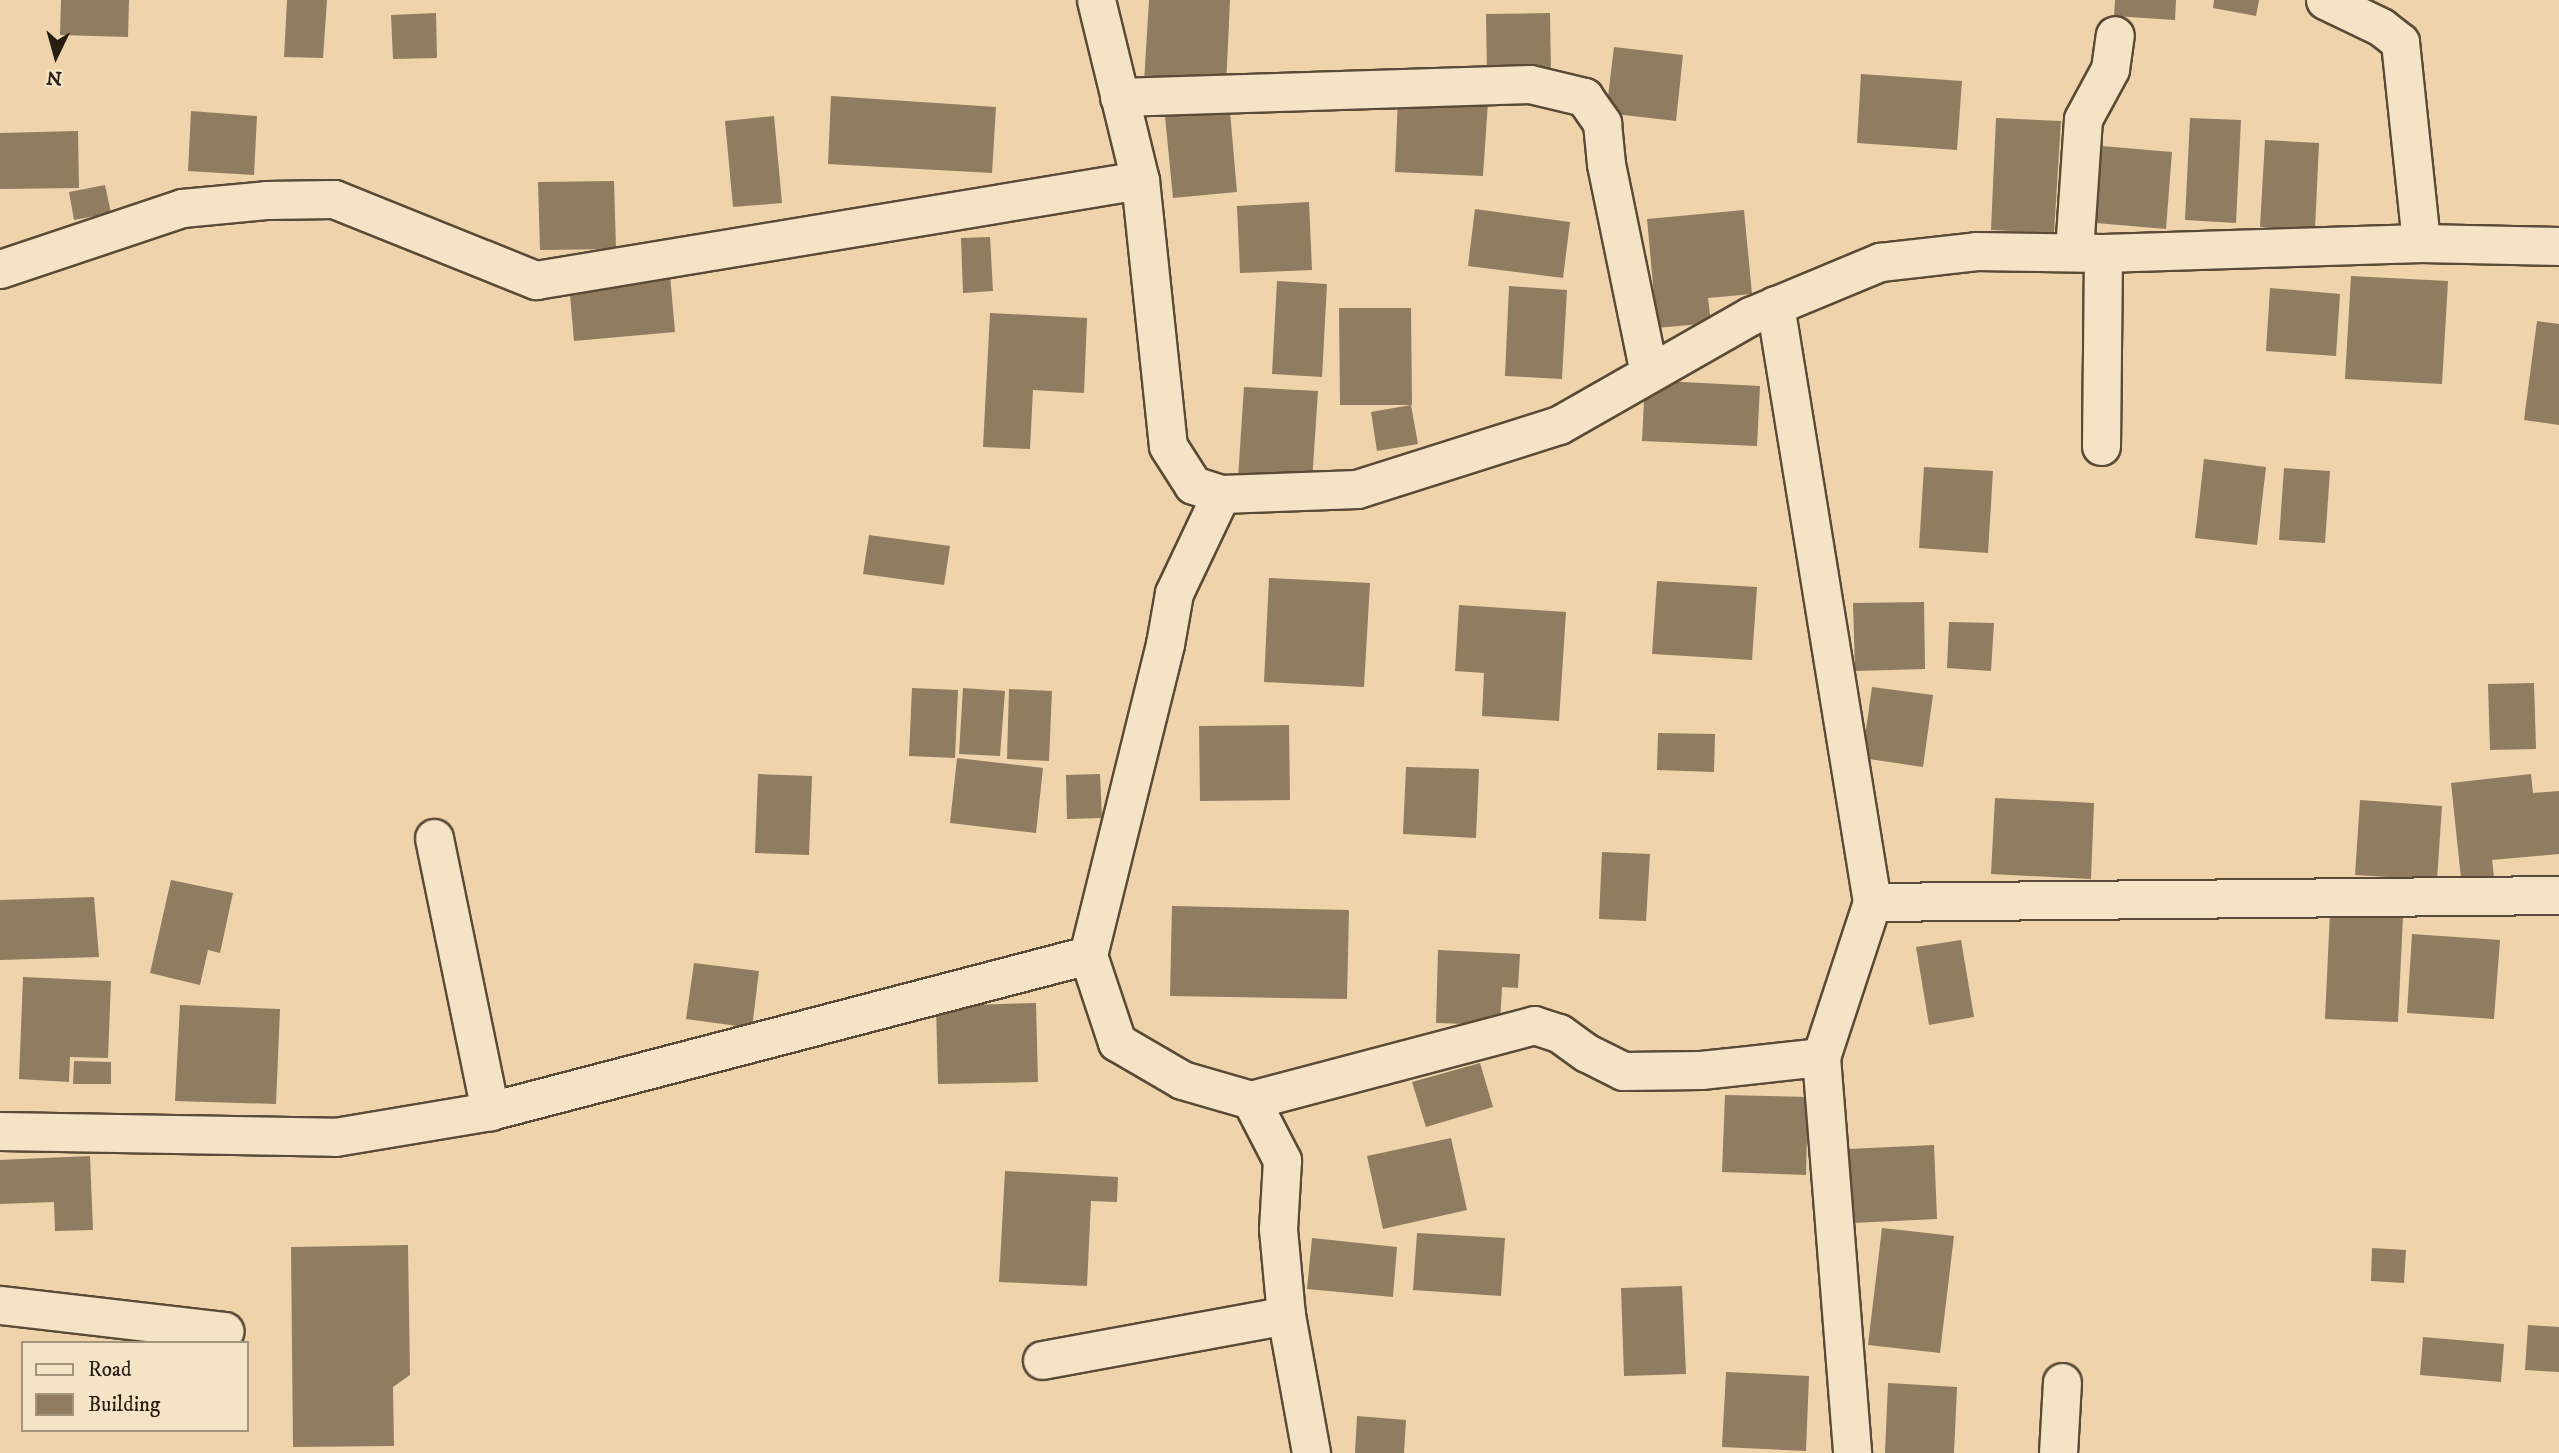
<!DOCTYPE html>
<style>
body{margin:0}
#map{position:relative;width:2559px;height:1453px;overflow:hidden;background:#efd4ab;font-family:"IM FELL DW Pica",serif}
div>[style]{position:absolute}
.building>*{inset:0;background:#8f7c61}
.roads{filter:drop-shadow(2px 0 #594b37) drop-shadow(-2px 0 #594b37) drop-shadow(0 2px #594b37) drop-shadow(0 -2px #594b37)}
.minor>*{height:37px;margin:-18.5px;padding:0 18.5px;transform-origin:18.5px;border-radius:18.5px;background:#f5e3c8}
span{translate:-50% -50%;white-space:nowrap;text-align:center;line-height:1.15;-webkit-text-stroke:5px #f5e3c8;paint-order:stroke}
.legend{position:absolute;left:21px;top:1341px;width:228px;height:91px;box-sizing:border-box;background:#f5e3c8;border:2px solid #a3947e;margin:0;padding:9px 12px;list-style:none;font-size:21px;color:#271d10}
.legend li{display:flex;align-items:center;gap:14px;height:35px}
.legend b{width:35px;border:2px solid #a3947e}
.north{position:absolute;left:21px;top:21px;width:70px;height:70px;-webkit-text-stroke:5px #f5e3c8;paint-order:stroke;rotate:185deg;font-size:19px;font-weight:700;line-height:28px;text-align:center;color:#271d10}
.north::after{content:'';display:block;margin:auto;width:24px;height:32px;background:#271d10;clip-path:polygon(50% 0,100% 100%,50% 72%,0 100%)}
</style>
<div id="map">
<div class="building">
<div style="clip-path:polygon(61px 0,129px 0,128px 37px,60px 35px)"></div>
<div style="clip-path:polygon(287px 0,327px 0,323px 58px,284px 57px)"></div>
<div style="clip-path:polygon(1149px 0,1230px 0,1226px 87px,1144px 83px)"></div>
<div style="clip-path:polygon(2115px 0,2176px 0,2175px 20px,2114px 16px)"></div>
<div style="clip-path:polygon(2214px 0,2259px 0,2256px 16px,2213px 8px)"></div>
<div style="clip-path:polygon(436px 13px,437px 58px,393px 59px,391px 15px)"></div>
<div style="clip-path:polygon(1550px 13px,1551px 75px,1487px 76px,1486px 14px)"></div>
<div style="clip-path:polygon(1614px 47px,1683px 55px,1676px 121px,1606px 113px)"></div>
<div style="clip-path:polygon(1861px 74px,1962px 81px,1957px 150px,1857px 143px)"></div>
<div style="clip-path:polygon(831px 96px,996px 107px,992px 173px,828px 164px)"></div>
<div style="clip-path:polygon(1398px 98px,1488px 102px,1483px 176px,1395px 172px)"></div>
<div style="clip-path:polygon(1229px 100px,1237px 192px,1173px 198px,1164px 106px)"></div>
<div style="clip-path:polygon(191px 111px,257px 116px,254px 175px,188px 171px)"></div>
<div style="clip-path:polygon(774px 116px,782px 203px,733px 207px,725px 121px)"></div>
<div style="clip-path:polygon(1996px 118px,2061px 121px,2054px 233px,1991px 230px)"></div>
<div style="clip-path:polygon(2190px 118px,2241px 120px,2236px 223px,2185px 220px)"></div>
<div style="clip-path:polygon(78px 131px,79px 188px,0 189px,0 133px)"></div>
<div style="clip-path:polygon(2265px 140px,2319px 143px,2315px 230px,2260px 227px)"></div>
<div style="clip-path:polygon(2090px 145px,2172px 152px,2166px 229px,2084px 222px)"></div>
<div style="clip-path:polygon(614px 181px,616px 249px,540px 250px,538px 182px)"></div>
<div style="clip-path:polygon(105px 185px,111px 213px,74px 220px,69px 192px)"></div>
<div style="clip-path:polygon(1309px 202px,1312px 270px,1240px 273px,1237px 206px)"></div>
<div style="clip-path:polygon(1475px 209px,1570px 222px,1563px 278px,1468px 266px)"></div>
<div style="clip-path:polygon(1744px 210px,1752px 294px,1708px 298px,1711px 323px,1657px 328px,1647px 219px)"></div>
<div style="clip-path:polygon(990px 237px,993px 291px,963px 293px,961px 238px)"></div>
<div style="clip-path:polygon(670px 275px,675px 332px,574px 341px,569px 283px)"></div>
<div style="clip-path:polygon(2351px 276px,2448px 281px,2442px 384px,2345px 379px)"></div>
<div style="clip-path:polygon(1277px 281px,1327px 284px,1322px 377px,1272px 374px)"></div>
<div style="clip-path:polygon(1509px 286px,1567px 290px,1562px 379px,1505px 376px)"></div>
<div style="clip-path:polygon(2270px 288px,2340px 294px,2336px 356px,2266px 351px)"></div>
<div style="clip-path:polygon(1339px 308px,1411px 308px,1412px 405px,1340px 405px)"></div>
<div style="clip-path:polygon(990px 313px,1087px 318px,1084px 393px,1033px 390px,1030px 449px,983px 447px)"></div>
<div style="clip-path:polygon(2537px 321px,2559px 324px,2559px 425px,2524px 420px)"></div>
<div style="clip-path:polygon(1645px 380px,1760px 386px,1757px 446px,1642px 441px)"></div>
<div style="clip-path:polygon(1244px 387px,1318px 391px,1312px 482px,1238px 478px)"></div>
<div style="clip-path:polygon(1411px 405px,1418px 444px,1377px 451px,1371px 412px)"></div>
<div style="clip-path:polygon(2204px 459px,2266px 467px,2257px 545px,2195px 538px)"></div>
<div style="clip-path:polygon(1924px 467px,1993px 471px,1988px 553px,1919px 548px)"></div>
<div style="clip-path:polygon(2284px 468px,2330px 471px,2325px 543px,2279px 540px)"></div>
<div style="clip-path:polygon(869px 535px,950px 546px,944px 585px,863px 574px)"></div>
<div style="clip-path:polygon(1269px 578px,1370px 583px,1364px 687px,1264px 682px)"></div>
<div style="clip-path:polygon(1657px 581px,1757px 587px,1752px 660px,1652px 654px)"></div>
<div style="clip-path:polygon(1924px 602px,1925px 669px,1855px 671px,1853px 603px)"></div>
<div style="clip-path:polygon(1459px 605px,1566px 612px,1559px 721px,1482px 716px,1484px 673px,1455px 671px)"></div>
<div style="clip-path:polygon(1949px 622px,1994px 623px,1991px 671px,1947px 668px)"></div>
<div style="clip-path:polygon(2534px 683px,2536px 749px,2490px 750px,2488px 684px)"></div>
<div style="clip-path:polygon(1872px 687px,1933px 695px,1923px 767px,1862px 758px)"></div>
<div style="clip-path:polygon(912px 688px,958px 690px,955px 758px,909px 756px)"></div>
<div style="clip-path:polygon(963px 688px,1005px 691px,1000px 756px,959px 754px)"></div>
<div style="clip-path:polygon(1009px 689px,1052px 691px,1049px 761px,1007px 759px)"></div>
<div style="clip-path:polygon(1289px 725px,1290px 800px,1200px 801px,1199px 726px)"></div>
<div style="clip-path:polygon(1658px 733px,1715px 734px,1714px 772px,1657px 770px)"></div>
<div style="clip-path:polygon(957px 758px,1043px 768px,1036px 833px,950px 823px)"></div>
<div style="clip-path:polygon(1406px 767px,1479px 769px,1476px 838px,1403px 834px)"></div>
<div style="clip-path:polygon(758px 774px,812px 776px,809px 855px,755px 853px)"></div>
<div style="clip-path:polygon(1100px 774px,1102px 818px,1067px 819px,1066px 775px)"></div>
<div style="clip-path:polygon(2531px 774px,2533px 793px,2559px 791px,2559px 854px,2492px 860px,2495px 885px,2462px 888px,2451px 783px)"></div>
<div style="clip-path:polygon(1995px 798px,2094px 803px,2091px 879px,1991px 874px)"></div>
<div style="clip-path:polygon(2360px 800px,2442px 806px,2437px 880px,2355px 875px)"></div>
<div style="clip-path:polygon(1602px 852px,1650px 854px,1646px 921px,1599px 919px)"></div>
<div style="clip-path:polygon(171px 880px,233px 893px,220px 953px,208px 950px,200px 985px,150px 973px)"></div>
<div style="clip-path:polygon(94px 897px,99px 957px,0 960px,0 900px)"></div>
<div style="clip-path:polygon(1172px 906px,1349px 910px,1347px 999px,1170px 996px)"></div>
<div style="clip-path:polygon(2330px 912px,2403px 916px,2398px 1022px,2325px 1019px)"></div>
<div style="clip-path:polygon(2412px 934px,2500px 940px,2494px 1019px,2407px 1013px)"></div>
<div style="clip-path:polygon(1961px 940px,1974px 1017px,1929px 1025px,1916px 947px)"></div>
<div style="clip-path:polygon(1438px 950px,1520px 954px,1518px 988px,1502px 987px,1500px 1025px,1436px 1023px)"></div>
<div style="clip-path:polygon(694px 963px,759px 971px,752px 1028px,686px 1019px)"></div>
<div style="clip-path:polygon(23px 977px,111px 981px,108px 1058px,70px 1057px,69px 1082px,19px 1079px)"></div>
<div style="clip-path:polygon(1036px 1003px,1038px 1082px,938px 1084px,936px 1006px)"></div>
<div style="clip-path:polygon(180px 1005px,280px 1009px,276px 1104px,175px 1101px)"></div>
<div style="clip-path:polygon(74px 1061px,111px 1062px,111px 1084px,73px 1084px)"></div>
<div style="clip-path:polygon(1480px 1063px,1493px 1107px,1426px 1127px,1412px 1082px)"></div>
<div style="clip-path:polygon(1725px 1095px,1808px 1097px,1806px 1175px,1722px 1172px)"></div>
<div style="clip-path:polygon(1451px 1138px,1467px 1210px,1383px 1229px,1367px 1156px)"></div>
<div style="clip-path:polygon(1934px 1145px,1937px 1219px,1852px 1223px,1848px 1149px)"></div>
<div style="clip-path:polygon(90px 1156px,93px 1230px,55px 1231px,54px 1202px,0 1204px,0 1160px)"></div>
<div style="clip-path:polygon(1005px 1171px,1118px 1177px,1117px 1202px,1091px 1201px,1087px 1286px,999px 1282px)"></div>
<div style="clip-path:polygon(1882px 1228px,1954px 1236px,1940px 1353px,1868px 1345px)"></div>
<div style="clip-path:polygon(1417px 1233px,1505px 1238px,1501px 1296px,1413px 1290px)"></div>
<div style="clip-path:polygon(1312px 1238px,1397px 1247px,1393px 1297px,1307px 1289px)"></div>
<div style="clip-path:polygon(408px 1245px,410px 1375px,393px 1387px,394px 1446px,293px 1447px,291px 1247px)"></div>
<div style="clip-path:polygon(2372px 1248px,2406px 1250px,2404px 1283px,2371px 1281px)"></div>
<div style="clip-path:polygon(1682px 1286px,1686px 1374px,1624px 1376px,1621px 1288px)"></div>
<div style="clip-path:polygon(2528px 1325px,2559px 1327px,2559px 1372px,2525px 1370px)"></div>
<div style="clip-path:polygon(2423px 1337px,2504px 1344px,2501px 1382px,2420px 1375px)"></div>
<div style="clip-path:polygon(1726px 1372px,1809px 1376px,1806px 1451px,1722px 1447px)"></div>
<div style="clip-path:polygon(1888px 1383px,1957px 1387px,1954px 1453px,1885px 1453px)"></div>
<div style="clip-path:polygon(1357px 1416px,1406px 1420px,1404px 1453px,1355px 1453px)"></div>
</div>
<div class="roads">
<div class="minor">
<div style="left:1096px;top:0;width:185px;rotate:76.3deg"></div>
<div style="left:1140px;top:180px;width:267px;rotate:84deg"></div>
<div style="left:1168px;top:446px;width:46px;rotate:57.3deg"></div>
<div style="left:1193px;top:485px;width:29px;rotate:18deg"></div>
<div style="left:1221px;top:494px;width:110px;rotate:115.4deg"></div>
<div style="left:1174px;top:593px;width:52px;rotate:100deg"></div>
<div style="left:1165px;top:644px;width:320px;rotate:103.9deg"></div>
<div style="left:1088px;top:955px;width:92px;rotate:71.6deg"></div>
<div style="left:1117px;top:1042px;width:75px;rotate:30.3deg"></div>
<div style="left:1182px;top:1080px;width:72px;rotate:16.2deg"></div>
<div style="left:1251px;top:1100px;width:68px;rotate:62.7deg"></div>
<div style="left:1282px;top:1160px;width:69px;rotate:93.3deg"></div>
<div style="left:1278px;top:1229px;width:86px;rotate:84.7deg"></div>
<div style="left:1286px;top:1315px;width:140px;rotate:79.7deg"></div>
<div style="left:2325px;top:0;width:62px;rotate:25.7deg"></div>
<div style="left:2381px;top:27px;width:24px;rotate:38deg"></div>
<div style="left:2400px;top:42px;width:202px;rotate:84deg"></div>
<div style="left:1119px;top:97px;width:411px;rotate:-1.8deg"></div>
<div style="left:1530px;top:84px;width:56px;rotate:13.5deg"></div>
<div style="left:1584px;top:97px;width:32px;rotate:55deg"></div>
<div style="left:1602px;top:123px;width:41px;rotate:84.4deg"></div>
<div style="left:1606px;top:164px;width:213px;rotate:78.4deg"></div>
<div style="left:2074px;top:251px;width:132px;rotate:-86.1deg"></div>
<div style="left:2083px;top:119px;width:57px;rotate:-61.6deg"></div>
<div style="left:2110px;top:69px;width:34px;rotate:-82deg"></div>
<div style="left:0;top:269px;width:192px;rotate:-18.5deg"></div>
<div style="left:182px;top:208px;width:84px;rotate:-5.4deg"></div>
<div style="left:266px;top:200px;width:68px;rotate:-0.8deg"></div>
<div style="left:334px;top:199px;width:218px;rotate:21.9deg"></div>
<div style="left:536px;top:280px;width:612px;rotate:-9.4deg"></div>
<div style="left:1775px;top:305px;width:605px;rotate:80.77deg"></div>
<div style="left:1872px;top:902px;width:163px;rotate:108.2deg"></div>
<div style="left:1821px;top:1057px;width:397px;rotate:85.5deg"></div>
<div style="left:2101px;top:446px;width:193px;rotate:-89.4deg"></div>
<div style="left:1221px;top:494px;width:136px;rotate:-2.1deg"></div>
<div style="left:1357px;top:489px;width:212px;rotate:-17.6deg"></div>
<div style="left:1559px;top:425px;width:220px;rotate:-29.7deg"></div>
<div style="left:1750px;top:316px;width:141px;rotate:-22.6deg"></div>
<div style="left:1880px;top:262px;width:97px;rotate:-6.5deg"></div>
<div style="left:1976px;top:251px;width:127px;rotate:0.9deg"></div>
<div style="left:2103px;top:253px;width:318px;rotate:-1.8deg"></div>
<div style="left:2421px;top:243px;width:138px;rotate:1.2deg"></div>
<div style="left:434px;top:838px;width:279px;rotate:78.4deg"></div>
<div style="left:1872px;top:902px;width:687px;rotate:-0.58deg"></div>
<div style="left:1251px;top:1100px;width:293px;rotate:-14.8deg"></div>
<div style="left:1534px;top:1025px;width:26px;rotate:18deg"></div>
<div style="left:1559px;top:1033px;width:34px;rotate:36deg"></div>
<div style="left:1587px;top:1053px;width:40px;rotate:26.6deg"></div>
<div style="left:1623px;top:1071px;width:78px;rotate:-0.7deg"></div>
<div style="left:1701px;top:1070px;width:121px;rotate:-6.2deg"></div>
<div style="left:0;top:1131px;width:335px;rotate:1deg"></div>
<div style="left:335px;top:1137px;width:157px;rotate:-9.5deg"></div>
<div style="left:490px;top:1111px;width:618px;rotate:-14.62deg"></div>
<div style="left:0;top:1305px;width:226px;rotate:6.6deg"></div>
<div style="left:1042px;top:1360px;width:248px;rotate:-10.4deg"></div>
<div style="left:2058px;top:1453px;width:71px;rotate:-86.8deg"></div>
</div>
</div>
<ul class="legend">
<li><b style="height:9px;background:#f5e3c8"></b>Road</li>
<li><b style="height:19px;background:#8f7c61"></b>Building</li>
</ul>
<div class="north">N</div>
</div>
